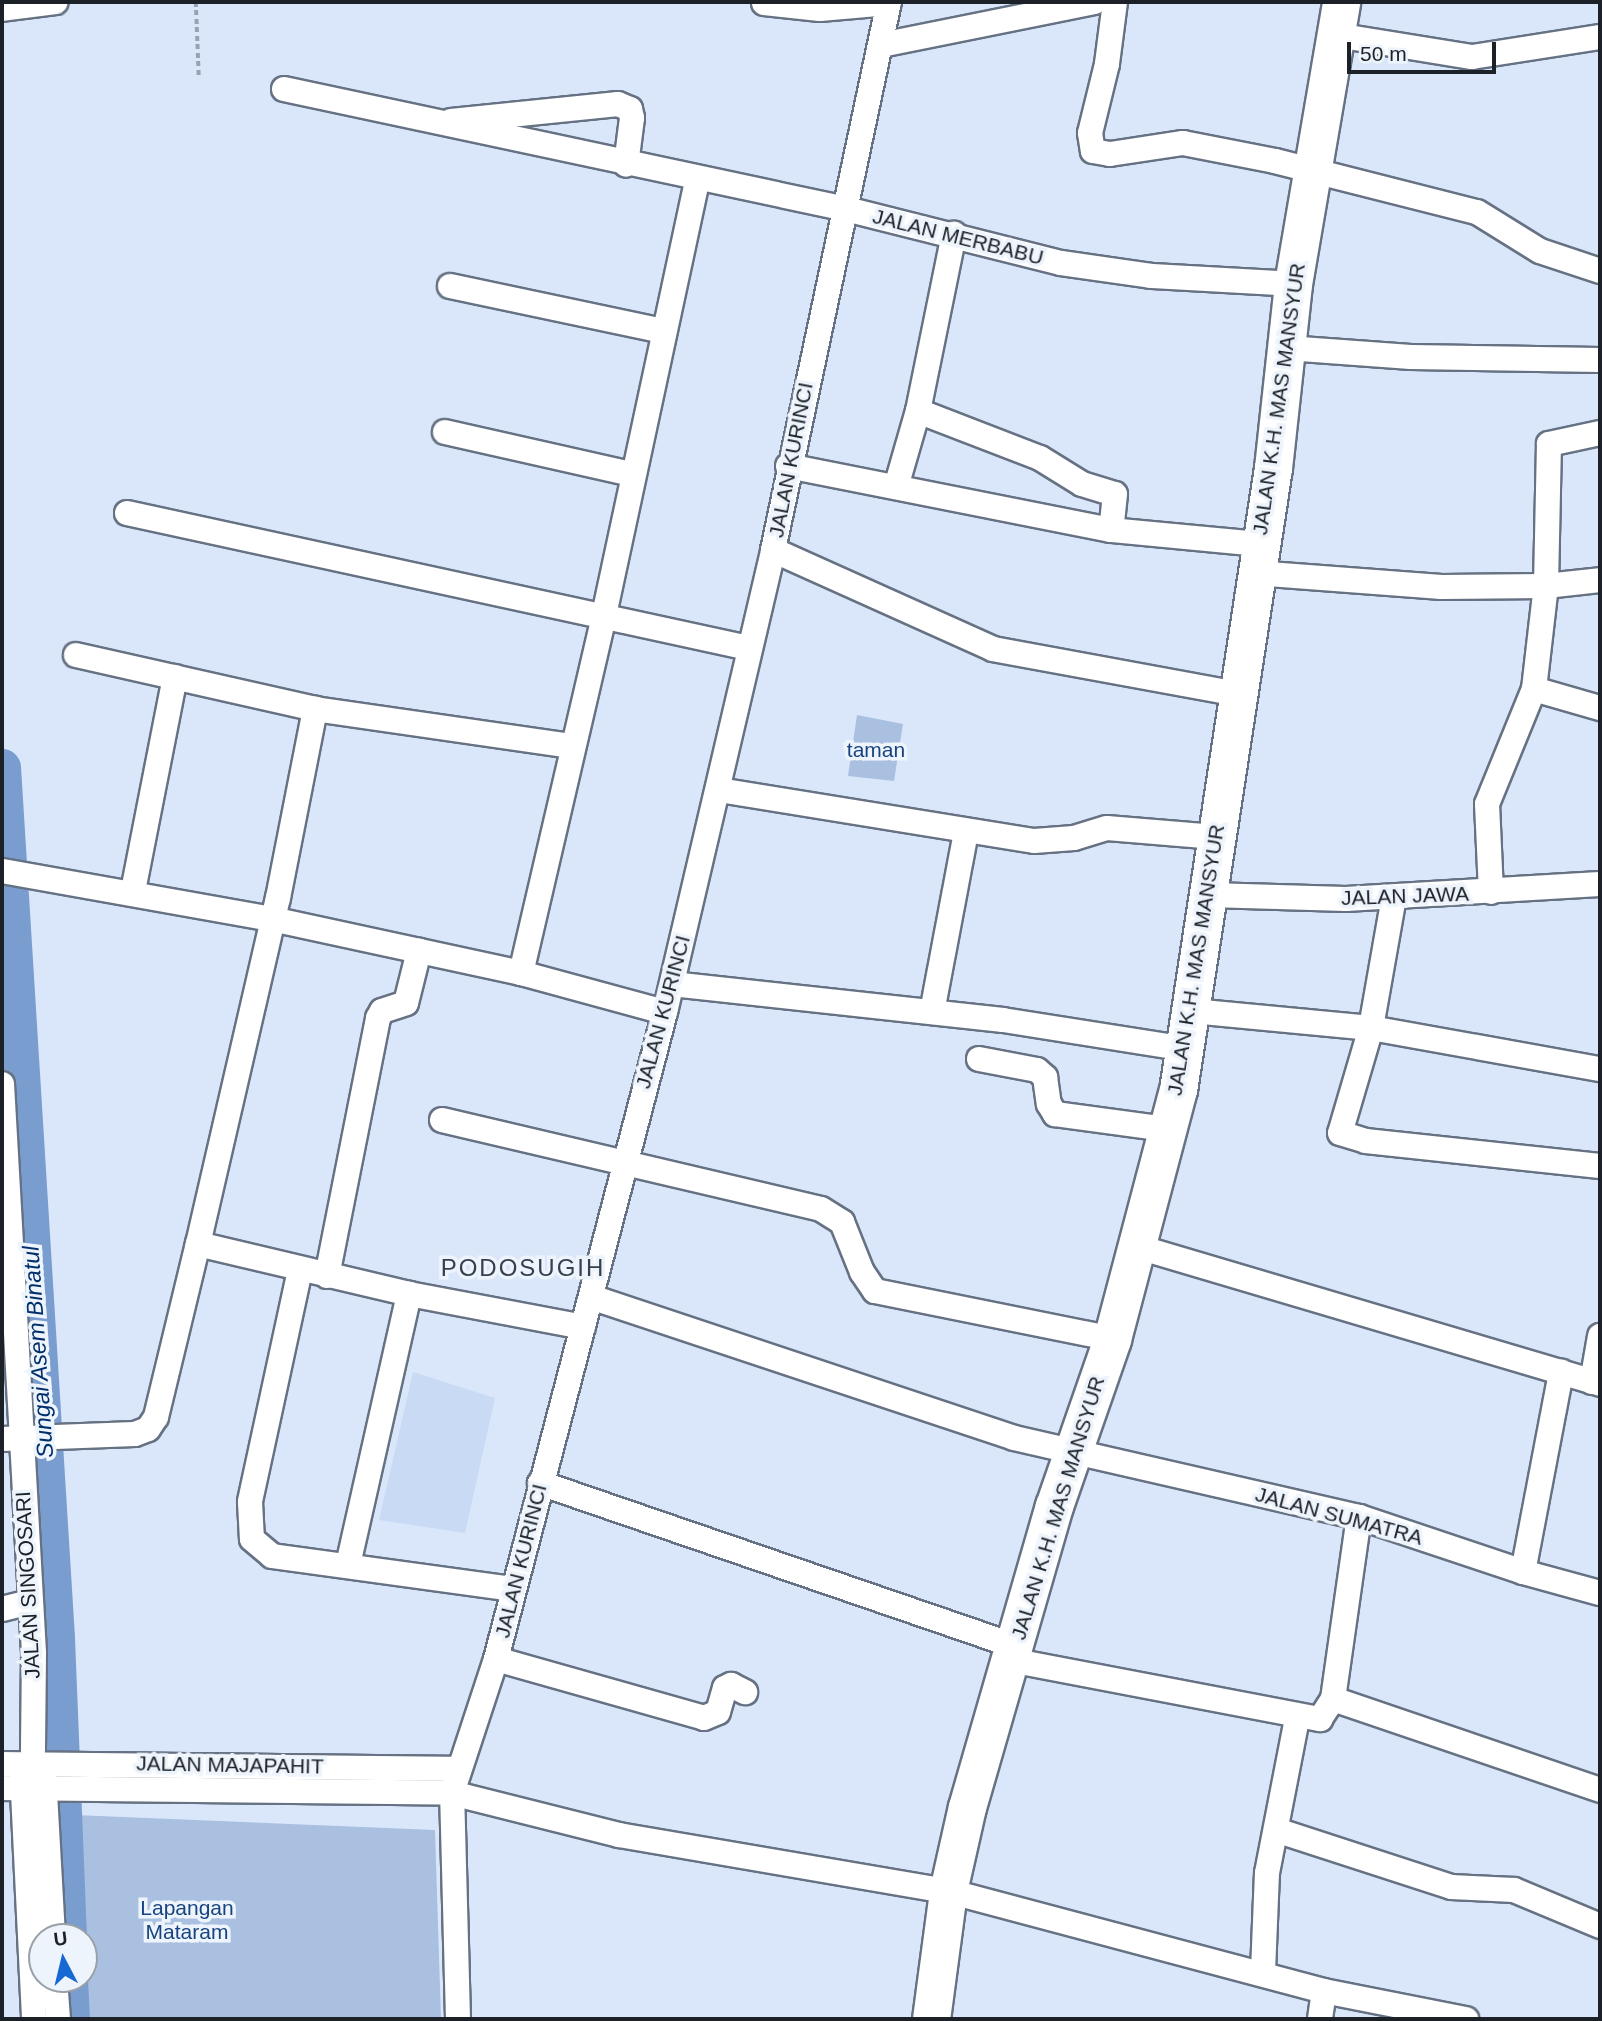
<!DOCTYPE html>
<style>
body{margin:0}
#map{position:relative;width:1602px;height:2021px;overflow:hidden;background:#dae7fa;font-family:Helvetica,sans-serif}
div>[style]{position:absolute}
.built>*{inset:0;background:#c9dbf4}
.green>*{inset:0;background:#aac0e1}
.river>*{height:37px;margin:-18.5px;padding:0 18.5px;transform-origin:18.5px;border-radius:18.5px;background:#7a9dd0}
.path>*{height:3.5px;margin-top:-1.75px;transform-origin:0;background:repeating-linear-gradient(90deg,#98a2b1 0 5px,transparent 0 8.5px)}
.roads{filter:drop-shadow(2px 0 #667283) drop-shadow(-2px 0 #667283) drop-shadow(0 2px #667283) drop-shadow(0 -2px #667283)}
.minor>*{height:24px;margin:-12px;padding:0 12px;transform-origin:12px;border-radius:12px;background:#fff}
.highway>*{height:37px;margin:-18.5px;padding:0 18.5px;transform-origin:18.5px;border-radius:18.5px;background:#fff}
span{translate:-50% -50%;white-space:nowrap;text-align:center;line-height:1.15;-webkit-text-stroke:7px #eef4fb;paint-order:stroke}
.street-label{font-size:21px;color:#1c2128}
.park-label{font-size:21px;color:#174481}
.water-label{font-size:23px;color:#012f6b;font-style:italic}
.quarter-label{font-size:24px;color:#364050;letter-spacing:2px}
.frame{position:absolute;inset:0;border:4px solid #1c2128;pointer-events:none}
.north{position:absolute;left:28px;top:1923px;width:70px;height:70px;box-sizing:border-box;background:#eef4fb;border:2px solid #9aa0a7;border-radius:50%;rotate:353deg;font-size:19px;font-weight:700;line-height:28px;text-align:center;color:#1c2128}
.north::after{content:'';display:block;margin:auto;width:24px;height:32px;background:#1668d2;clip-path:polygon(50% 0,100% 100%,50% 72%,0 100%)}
.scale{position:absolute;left:1347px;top:42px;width:149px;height:32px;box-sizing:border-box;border:4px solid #1c2128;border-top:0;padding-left:9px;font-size:21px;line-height:24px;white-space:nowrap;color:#1c2128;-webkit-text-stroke:5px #eef4fb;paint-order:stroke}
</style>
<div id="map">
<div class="built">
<div style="clip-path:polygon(413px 1372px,495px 1398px,465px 1533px,379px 1520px)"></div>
</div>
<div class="green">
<div style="clip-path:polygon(857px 715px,903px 724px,894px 781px,848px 776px)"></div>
<div style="clip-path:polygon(75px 1815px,435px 1830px,441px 2019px,84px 2019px,84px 1937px,80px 1937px)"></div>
</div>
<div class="river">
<div style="left:2px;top:767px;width:873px;rotate:86.45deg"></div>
<div style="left:56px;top:1638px;width:299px;rotate:87.7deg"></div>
<div style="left:69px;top:1979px;width:40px;rotate:87.1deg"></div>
</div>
<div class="path">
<div style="left:196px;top:2px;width:76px;rotate:87.7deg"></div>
</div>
<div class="roads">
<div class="minor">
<div style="left:1115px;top:2px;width:63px;rotate:97.4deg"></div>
<div style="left:1107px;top:64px;width:71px;rotate:103.8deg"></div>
<div style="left:1090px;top:133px;width:18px;rotate:81deg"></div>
<div style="left:1093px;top:151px;width:17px;rotate:10deg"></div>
<div style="left:1110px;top:154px;width:74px;rotate:-8.6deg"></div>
<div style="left:1183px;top:143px;width:94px;rotate:11.1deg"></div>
<div style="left:1275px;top:161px;width:208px;rotate:14.2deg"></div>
<div style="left:1477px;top:212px;width:74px;rotate:31.8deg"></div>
<div style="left:1540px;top:251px;width:63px;rotate:18.4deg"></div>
<div style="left:764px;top:3px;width:56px;rotate:6.1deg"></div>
<div style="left:820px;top:9px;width:69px;rotate:-5deg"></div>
<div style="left:2px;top:9px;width:54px;rotate:-7.4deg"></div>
<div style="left:1336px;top:35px;width:138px;rotate:9.2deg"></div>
<div style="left:1472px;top:57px;width:130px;rotate:-8.9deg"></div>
<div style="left:881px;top:45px;width:218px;rotate:-11.4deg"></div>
<div style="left:284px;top:89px;width:575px;rotate:12.05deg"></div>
<div style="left:846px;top:209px;width:222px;rotate:14.1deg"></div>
<div style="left:1061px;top:263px;width:91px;rotate:8.2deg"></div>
<div style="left:1151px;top:276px;width:142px;rotate:3.2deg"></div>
<div style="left:451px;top:121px;width:168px;rotate:-5.8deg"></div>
<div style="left:618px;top:104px;width:13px;rotate:23deg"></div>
<div style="left:630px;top:109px;width:9px;rotate:77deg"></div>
<div style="left:632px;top:118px;width:47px;rotate:97.3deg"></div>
<div style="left:450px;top:286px;width:219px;rotate:11.9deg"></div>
<div style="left:1287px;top:348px;width:124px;rotate:4.2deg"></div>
<div style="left:1411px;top:357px;width:189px;rotate:0.9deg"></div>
<div style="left:918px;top:411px;width:131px;rotate:21.1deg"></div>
<div style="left:1040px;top:458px;width:49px;rotate:31.8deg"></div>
<div style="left:1082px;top:484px;width:34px;rotate:17deg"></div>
<div style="left:1115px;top:494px;width:36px;rotate:96deg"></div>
<div style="left:445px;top:432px;width:192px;rotate:12.7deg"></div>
<div style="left:788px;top:466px;width:329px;rotate:11.2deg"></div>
<div style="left:1111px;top:530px;width:150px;rotate:5.4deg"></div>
<div style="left:896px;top:487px;width:79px;rotate:-73.9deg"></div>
<div style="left:918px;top:411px;width:181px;rotate:-78.5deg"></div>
<div style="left:127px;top:513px;width:636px;rotate:12.25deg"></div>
<div style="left:773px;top:550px;width:241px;rotate:24.2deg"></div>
<div style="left:993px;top:649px;width:248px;rotate:10.4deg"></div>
<div style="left:1255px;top:573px;width:187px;rotate:4.3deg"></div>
<div style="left:1441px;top:587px;width:105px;rotate:-0.5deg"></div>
<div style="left:1546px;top:586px;width:54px;rotate:-6.3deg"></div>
<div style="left:76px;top:655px;width:245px;rotate:12.7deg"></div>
<div style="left:315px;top:709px;width:260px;rotate:8.2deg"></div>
<div style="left:1534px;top:689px;width:104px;rotate:-83.4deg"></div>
<div style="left:1546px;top:586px;width:142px;rotate:-88.8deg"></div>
<div style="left:1549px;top:444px;width:52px;rotate:-12.2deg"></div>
<div style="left:719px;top:790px;width:319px;rotate:9.2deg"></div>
<div style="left:1034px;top:841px;width:40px;rotate:-4.3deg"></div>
<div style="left:1074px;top:838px;width:34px;rotate:-17deg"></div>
<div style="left:1107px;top:828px;width:109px;rotate:4.7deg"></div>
<div style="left:2px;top:871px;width:274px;rotate:10.1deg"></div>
<div style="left:272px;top:919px;width:255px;rotate:12.2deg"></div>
<div style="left:521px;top:973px;width:149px;rotate:15.2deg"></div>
<div style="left:133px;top:891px;width:218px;rotate:-78.9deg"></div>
<div style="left:1491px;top:892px;width:88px;rotate:-92.6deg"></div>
<div style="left:1487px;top:804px;width:124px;rotate:-67.8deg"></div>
<div style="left:1534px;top:689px;width:69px;rotate:16.1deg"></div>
<div style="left:1209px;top:895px;width:137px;rotate:1.7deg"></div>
<div style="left:1346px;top:899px;width:254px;rotate:-3.4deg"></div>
<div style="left:1394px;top:897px;width:133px;rotate:100deg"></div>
<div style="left:1371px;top:1028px;width:109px;rotate:106.4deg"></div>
<div style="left:1340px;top:1133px;width:27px;rotate:17deg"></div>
<div style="left:1366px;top:1141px;width:235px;rotate:6.1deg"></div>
<div style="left:521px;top:973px;width:367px;rotate:-76.9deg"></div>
<div style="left:604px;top:615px;width:445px;rotate:-77.9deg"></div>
<div style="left:672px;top:984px;width:333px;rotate:6.2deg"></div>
<div style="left:1003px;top:1020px;width:185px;rotate:9deg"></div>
<div style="left:1192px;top:1011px;width:180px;rotate:5.4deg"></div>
<div style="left:1371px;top:1028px;width:233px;rotate:10.2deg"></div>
<div style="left:932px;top:1012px;width:183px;rotate:-79.3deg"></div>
<div style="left:979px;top:1059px;width:59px;rotate:10.7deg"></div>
<div style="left:1037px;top:1070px;width:11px;rotate:41deg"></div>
<div style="left:1045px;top:1077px;width:27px;rotate:82deg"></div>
<div style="left:1049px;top:1104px;width:12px;rotate:59deg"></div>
<div style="left:1055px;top:1114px;width:112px;rotate:7.7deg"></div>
<div style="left:2px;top:1084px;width:570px;rotate:86.78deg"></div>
<div style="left:34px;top:1653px;width:98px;rotate:90.6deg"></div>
<div style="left:442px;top:1120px;width:389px;rotate:13.2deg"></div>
<div style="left:821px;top:1209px;width:25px;rotate:32deg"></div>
<div style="left:842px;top:1222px;width:54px;rotate:68.2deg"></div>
<div style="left:862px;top:1272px;width:23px;rotate:56deg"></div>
<div style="left:875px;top:1291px;width:242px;rotate:11.4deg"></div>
<div style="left:198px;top:1244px;width:355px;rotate:-77deg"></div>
<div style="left:278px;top:898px;width:193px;rotate:-78.9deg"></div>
<div style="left:1135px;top:1246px;width:485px;rotate:16.5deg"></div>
<div style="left:300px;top:1270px;width:237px;rotate:102.2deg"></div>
<div style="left:250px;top:1502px;width:37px;rotate:87deg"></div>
<div style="left:252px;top:1539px;width:26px;rotate:40deg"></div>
<div style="left:272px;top:1556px;width:243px;rotate:7.8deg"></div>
<div style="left:327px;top:1276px;width:263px;rotate:-78.8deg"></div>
<div style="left:378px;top:1018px;width:8px;rotate:-60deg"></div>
<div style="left:382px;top:1011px;width:25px;rotate:-18deg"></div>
<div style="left:406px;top:1003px;width:54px;rotate:-76deg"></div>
<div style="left:591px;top:1297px;width:446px;rotate:18.4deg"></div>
<div style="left:1014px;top:1438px;width:354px;rotate:12.9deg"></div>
<div style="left:1359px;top:1517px;width:173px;rotate:18.5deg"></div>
<div style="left:1523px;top:1572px;width:80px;rotate:15.3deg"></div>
<div style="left:1592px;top:1382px;width:47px;rotate:-80.1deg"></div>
<div style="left:2px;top:1439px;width:133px;rotate:-2.2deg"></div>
<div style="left:135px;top:1434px;width:14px;rotate:-21deg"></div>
<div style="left:148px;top:1429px;width:14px;rotate:-56deg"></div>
<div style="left:156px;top:1417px;width:178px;rotate:-76.4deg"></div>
<div style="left:198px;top:1244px;width:217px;rotate:13.3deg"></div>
<div style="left:409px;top:1294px;width:177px;rotate:10.7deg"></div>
<div style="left:540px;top:1483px;width:502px;rotate:18.94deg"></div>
<div style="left:348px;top:1565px;width:278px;rotate:-77.3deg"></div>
<div style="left:1523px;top:1572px;width:204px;rotate:-79.2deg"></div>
<div style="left:2px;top:1609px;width:29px;rotate:-14deg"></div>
<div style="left:496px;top:1659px;width:216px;rotate:15.8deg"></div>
<div style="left:704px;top:1718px;width:15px;rotate:-23deg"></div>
<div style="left:718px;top:1712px;width:25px;rotate:-74deg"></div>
<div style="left:725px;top:1688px;width:7px;rotate:-27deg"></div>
<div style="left:731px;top:1685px;width:16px;rotate:27deg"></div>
<div style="left:1010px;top:1660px;width:316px;rotate:10.8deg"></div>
<div style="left:1320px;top:1719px;width:24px;rotate:-57deg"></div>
<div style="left:1333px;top:1699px;width:184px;rotate:-81.9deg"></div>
<div style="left:1333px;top:1699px;width:282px;rotate:18.8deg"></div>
<div style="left:2px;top:1764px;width:457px;rotate:0.6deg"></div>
<div style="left:22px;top:1772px;width:247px;rotate:87.2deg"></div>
<div style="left:44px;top:1775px;width:162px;rotate:86.8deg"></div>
<div style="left:2px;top:1788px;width:450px;rotate:0.6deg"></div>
<div style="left:452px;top:1793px;width:172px;rotate:14.1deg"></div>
<div style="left:619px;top:1835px;width:334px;rotate:9.7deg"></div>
<div style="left:948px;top:1891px;width:389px;rotate:14.9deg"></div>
<div style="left:1324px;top:1991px;width:145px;rotate:11.2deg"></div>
<div style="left:1276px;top:1830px;width:184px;rotate:18deg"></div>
<div style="left:1451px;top:1887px;width:63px;rotate:2.7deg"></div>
<div style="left:1514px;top:1890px;width:93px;rotate:22.7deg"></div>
<div style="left:1263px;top:1972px;width:99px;rotate:-87.7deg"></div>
<div style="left:1267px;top:1873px;width:158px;rotate:-79deg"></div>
<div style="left:55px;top:1979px;width:40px;rotate:85.7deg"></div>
<div style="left:458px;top:2019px;width:226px;rotate:-91.5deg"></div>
<div style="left:452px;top:1793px;width:141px;rotate:-71.8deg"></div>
<div style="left:496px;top:1659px;width:669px;rotate:-75.36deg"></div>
<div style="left:665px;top:1012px;width:474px;rotate:-76.8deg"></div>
<div style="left:773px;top:550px;width:560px;rotate:-78.05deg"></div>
<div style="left:1320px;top:2019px;width:28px;rotate:-82deg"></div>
</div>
<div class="highway">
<div style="left:931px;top:2019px;width:129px;rotate:-82.4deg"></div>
<div style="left:948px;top:1891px;width:86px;rotate:-77.3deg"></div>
<div style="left:967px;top:1807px;width:313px;rotate:-73.9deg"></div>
<div style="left:1054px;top:1506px;width:177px;rotate:-70.8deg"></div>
<div style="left:1112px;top:1339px;width:258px;rotate:-75.2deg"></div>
<div style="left:1178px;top:1090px;width:629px;rotate:-81.32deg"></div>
<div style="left:1273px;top:468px;width:185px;rotate:-83.8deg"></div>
<div style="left:1293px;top:284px;width:286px;rotate:-80.3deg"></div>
</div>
</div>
<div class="street-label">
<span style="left:958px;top:237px;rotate:14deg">JALAN MERBABU</span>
<span style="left:1279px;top:399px;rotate:-82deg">JALAN K.H. MAS MANSYUR</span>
<span style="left:791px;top:460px;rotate:-79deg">JALAN KURINCI</span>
<span style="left:1405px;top:896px;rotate:-2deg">JALAN JAWA</span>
<span style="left:1196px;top:960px;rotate:-81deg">JALAN K.H. MAS MANSYUR</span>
<span style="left:663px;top:1012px;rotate:-75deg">JALAN KURINCI</span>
<span style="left:1058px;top:1508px;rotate:-73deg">JALAN K.H. MAS MANSYUR</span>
<span style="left:1339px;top:1516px;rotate:15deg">JALAN SUMATRA</span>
<span style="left:521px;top:1561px;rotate:-76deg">JALAN KURINCI</span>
<span style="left:28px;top:1585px;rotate:-93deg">JALAN SINGOSARI</span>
<span style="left:230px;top:1765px;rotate:1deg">JALAN MAJAPAHIT</span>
</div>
<div class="park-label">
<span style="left:876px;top:750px">taman</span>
<span style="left:187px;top:1920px">Lapangan<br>Mataram</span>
</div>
<div class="water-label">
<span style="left:38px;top:1352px;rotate:-94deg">Sungai Asem Binatul</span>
</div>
<div class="quarter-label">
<span style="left:523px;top:1268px">PODOSUGIH</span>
</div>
<div class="frame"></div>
<div class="north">U</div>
<div class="scale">50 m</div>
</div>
